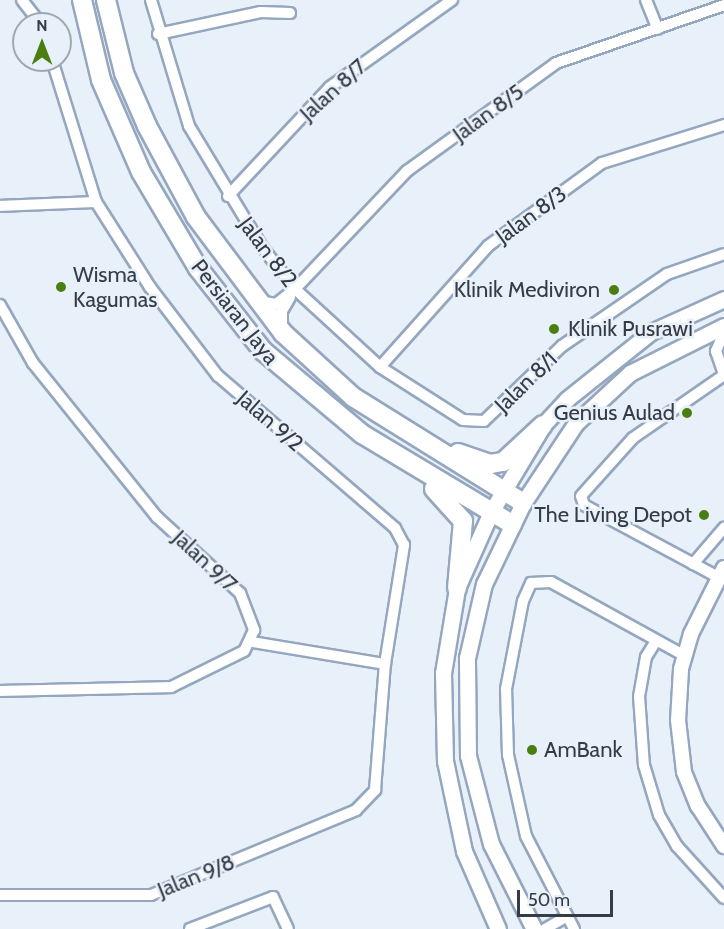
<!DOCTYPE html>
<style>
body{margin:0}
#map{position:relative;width:724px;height:929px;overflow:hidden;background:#e8f0fa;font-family:Cabin,sans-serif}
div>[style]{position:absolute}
.roads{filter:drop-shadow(2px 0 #95a7bf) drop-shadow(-2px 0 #95a7bf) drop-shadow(0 2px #95a7bf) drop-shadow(0 -2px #95a7bf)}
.minor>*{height:10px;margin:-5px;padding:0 5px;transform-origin:5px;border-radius:5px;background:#fff}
.tertiary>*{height:14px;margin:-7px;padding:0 7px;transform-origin:7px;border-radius:7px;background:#fff}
.secondary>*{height:15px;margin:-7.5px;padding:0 7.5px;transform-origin:7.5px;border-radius:7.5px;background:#fff}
.primary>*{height:18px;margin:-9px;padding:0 9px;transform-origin:9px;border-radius:9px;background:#fff}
.dots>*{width:16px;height:16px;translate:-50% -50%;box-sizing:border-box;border:3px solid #e8f0fa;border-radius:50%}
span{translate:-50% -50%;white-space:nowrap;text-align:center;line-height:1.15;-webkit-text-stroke:5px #e8f0fa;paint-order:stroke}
.street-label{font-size:22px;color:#353c46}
.poi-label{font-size:22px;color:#353c46}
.left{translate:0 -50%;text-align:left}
.right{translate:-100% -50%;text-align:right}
.north{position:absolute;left:12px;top:12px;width:60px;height:60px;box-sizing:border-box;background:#e8f0fa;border:2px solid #a0a8b2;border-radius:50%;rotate:0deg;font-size:16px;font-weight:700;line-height:24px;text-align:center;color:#353c46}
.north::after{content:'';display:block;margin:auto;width:21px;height:27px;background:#4b7e10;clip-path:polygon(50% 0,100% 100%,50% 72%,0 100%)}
.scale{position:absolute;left:517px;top:890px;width:96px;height:27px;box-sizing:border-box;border:3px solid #353c46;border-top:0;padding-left:8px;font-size:18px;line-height:21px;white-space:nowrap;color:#353c46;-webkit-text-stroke:4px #e8f0fa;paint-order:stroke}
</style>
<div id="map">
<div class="roads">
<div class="minor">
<div style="left:22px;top:0;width:31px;rotate:52deg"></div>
<div style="left:151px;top:0;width:132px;rotate:73.2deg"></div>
<div style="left:189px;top:126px;width:141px;rotate:58.9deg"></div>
<div style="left:262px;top:247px;width:53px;rotate:51.8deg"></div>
<div style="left:295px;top:289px;width:115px;rotate:42.5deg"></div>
<div style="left:380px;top:367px;width:98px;rotate:32.6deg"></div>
<div style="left:463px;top:420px;width:21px;rotate:3deg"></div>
<div style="left:484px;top:421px;width:108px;rotate:-43.9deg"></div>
<div style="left:562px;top:346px;width:127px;rotate:-34.4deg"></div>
<div style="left:667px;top:274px;width:60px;rotate:-19.3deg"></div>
<div style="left:646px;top:0;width:31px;rotate:68deg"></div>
<div style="left:158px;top:34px;width:105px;rotate:-12.1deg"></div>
<div style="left:261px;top:12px;width:29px;rotate:2deg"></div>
<div style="left:228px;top:196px;width:149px;rotate:-46.9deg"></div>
<div style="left:330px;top:87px;width:150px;rotate:-35.5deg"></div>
<div style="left:0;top:206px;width:96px;rotate:-2.4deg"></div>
<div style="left:259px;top:301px;width:17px;rotate:10deg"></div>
<div style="left:276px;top:304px;width:24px;rotate:-38deg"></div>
<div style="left:295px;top:289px;width:163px;rotate:-46.5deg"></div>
<div style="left:407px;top:171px;width:184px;rotate:-35.9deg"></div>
<div style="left:556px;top:63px;width:178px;rotate:-19deg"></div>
<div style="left:0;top:305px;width:67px;rotate:60.4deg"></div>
<div style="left:33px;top:363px;width:198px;rotate:51.2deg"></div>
<div style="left:157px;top:517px;width:113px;rotate:42.5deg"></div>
<div style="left:240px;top:593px;width:40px;rotate:69deg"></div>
<div style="left:254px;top:630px;width:23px;rotate:115deg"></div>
<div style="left:244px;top:651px;width:81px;rotate:153.7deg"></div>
<div style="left:171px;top:687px;width:171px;rotate:178.7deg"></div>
<div style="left:282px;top:330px;width:19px;rotate:-90deg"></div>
<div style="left:282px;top:311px;width:16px;rotate:-60deg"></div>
<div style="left:724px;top:333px;width:20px;rotate:114deg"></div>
<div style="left:716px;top:351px;width:24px;rotate:71deg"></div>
<div style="left:380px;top:367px;width:162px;rotate:-48.2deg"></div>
<div style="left:488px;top:246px;width:141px;rotate:-36.1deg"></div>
<div style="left:602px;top:163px;width:128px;rotate:-17.3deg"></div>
<div style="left:693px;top:564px;width:48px;rotate:-49.3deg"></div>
<div style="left:718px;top:577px;width:152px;rotate:-151.8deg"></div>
<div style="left:584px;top:505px;width:9px;rotate:-108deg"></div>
<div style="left:581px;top:496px;width:78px;rotate:-48.1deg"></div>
<div style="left:633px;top:438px;width:111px;rotate:-34.7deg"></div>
<div style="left:656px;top:641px;width:19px;rotate:122deg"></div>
<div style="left:646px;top:657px;width:40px;rotate:100deg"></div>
<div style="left:639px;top:696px;width:69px;rotate:85.9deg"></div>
<div style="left:644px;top:765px;width:52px;rotate:73.3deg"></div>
<div style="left:659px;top:815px;width:36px;rotate:60deg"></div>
<div style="left:677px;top:846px;width:70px;rotate:47.9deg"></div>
<div style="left:252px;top:642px;width:135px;rotate:9.4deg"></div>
<div style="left:0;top:895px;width:151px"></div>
<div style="left:151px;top:895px;width:222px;rotate:-22.5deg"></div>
<div style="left:356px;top:810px;width:28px;rotate:-46deg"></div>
<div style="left:375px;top:790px;width:126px;rotate:-85.5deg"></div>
<div style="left:385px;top:664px;width:121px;rotate:-80.9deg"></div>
<div style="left:404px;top:545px;width:19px;rotate:-118deg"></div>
<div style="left:395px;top:528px;width:233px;rotate:-139.3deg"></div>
<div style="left:218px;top:376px;width:112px;rotate:-127.4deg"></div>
<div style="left:150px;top:287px;width:101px;rotate:-122.4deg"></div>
<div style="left:96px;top:202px;width:149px;rotate:-107.2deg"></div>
<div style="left:190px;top:929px;width:89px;rotate:-21.1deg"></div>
<div style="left:273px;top:897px;width:35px;rotate:65deg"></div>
<div style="left:545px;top:929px;width:22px;rotate:-30deg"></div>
<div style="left:574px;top:929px;width:105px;rotate:-117.3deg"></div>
<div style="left:526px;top:836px;width:83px;rotate:-102.5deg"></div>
<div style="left:508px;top:755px;width:66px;rotate:-91.7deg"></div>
<div style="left:506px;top:689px;width:90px;rotate:-79.1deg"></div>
<div style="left:523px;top:601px;width:20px;rotate:-66deg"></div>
<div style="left:531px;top:583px;width:20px;rotate:-3deg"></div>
<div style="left:551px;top:582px;width:153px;rotate:28.9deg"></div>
</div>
<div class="tertiary">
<div style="left:724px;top:568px;width:74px;rotate:116.6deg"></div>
<div style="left:691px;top:634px;width:37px;rotate:106deg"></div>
<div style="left:681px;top:670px;width:50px;rotate:93.4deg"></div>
<div style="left:678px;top:720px;width:52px;rotate:83.4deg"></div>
<div style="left:684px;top:772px;width:37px;rotate:68deg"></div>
<div style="left:698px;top:806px;width:48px;rotate:57deg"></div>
</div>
<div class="secondary">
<div style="left:498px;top:929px;width:85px;rotate:-113.6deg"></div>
<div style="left:464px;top:851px;width:92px;rotate:-101.9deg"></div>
<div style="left:445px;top:761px;width:88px;rotate:-91.3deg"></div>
<div style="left:443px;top:673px;width:86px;rotate:-80.6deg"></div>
<div style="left:457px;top:588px;width:83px;rotate:-65.9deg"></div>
<div style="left:491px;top:512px;width:101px;rotate:-59.1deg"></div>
<div style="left:543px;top:425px;width:35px;rotate:-47deg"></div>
<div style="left:567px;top:399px;width:107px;rotate:-38.6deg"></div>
<div style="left:651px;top:332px;width:80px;rotate:-24.3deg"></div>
<div style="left:534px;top:929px;width:95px;rotate:-116.8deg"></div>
<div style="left:491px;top:844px;width:91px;rotate:-104.6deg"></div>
<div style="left:468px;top:756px;width:98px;rotate:-90.6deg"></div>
<div style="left:467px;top:658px;width:76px;rotate:-77.1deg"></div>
<div style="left:484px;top:584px;width:90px;rotate:-64.3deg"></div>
<div style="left:523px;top:503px;width:96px;rotate:-56.5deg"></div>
<div style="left:576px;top:423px;width:74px;rotate:-42.8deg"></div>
<div style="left:630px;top:373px;width:105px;rotate:-26.6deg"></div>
</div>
<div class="primary">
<div style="left:82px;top:0;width:82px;rotate:76.6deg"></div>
<div style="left:101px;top:80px;width:100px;rotate:66.5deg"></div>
<div style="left:141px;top:172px;width:112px;rotate:59.3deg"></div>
<div style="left:198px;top:268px;width:105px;rotate:51.9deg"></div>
<div style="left:263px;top:351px;width:129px;rotate:40deg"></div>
<div style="left:362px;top:434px;width:175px;rotate:31deg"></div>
<div style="left:106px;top:0;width:75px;rotate:76.1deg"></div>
<div style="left:124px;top:73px;width:58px;rotate:66.5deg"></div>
<div style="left:147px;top:126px;width:103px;rotate:61.7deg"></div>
<div style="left:196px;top:217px;width:145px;rotate:53.1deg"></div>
<div style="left:283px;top:333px;width:95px;rotate:42.4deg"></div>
<div style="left:353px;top:397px;width:200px;rotate:31.9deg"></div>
<div style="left:458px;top:453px;width:34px;rotate:19deg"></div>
<div style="left:490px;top:464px;width:13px;rotate:-9deg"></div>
<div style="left:503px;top:462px;width:54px;rotate:-42.8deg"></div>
<div style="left:434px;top:489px;width:43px;rotate:47.8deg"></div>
<div style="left:463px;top:521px;width:67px;rotate:95.1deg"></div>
</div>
</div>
<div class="dots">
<div style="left:61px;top:287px;background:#4b7e10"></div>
<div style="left:614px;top:290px;background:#4b7e10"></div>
<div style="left:554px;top:329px;background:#4b7e10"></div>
<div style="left:687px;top:413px;background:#4b7e10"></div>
<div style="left:704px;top:515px;background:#4b7e10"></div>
<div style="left:532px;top:750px;background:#4b7e10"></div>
</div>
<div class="street-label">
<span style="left:333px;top:90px;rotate:-42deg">Jalan 8/7</span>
<span style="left:488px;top:113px;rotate:-36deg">Jalan 8/5</span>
<span style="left:531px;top:215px;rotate:-36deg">Jalan 8/3</span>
<span style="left:268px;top:252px;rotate:53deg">Jalan 8/2</span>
<span style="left:235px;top:312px;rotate:52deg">Persiaran Jaya</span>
<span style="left:526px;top:382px;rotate:-44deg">Jalan 8/1</span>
<span style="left:270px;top:421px;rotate:41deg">Jalan 9/2</span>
<span style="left:205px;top:561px;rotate:43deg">Jalan 9/7</span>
<span style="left:196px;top:876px;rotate:-22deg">Jalan 9/8</span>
</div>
<div class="poi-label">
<span class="left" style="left:73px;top:287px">Wisma<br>Kagumas</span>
<span class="right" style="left:600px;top:290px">Klinik Mediviron</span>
<span class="left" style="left:568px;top:329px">Klinik Pusrawi</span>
<span class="right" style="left:675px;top:413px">Genius Aulad</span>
<span class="right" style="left:692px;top:515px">The Living Depot</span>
<span class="left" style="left:544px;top:750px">AmBank</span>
</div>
<div class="north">N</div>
<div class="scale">50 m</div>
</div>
